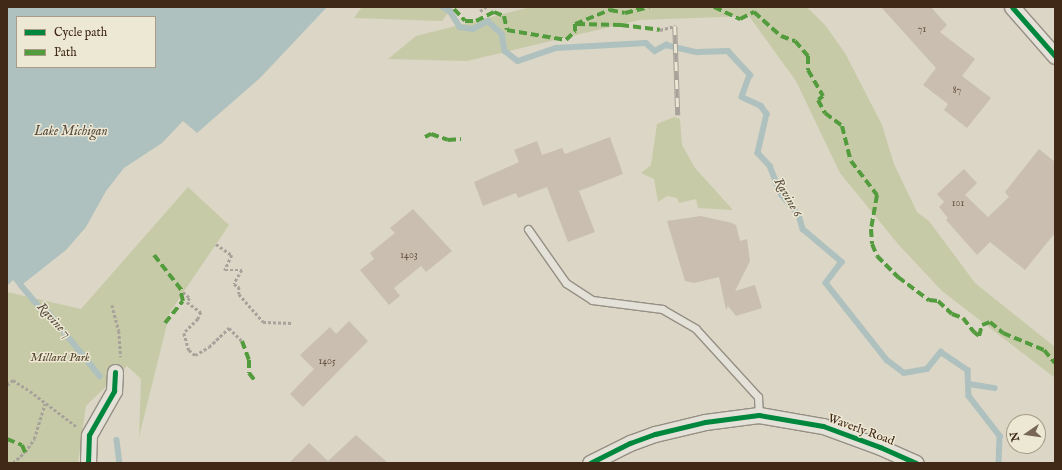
<!DOCTYPE html>
<style>
body{margin:0}
#map{position:relative;width:1062px;height:470px;overflow:hidden;background:#dbd6c5;font-family:"IM FELL English",serif}
div>[style]{position:absolute}
.green>*{inset:0;background:#c7caa7}
.water>*{inset:0;background:#afc1bf}
.stream>*{height:5.5px;margin:-2.75px;padding:0 2.75px;transform-origin:2.75px;border-radius:2.75px;background:#afc1bf}
.building>*{inset:0;background:#cabeb1}
.path>*{height:2.5px;margin-top:-1.25px;transform-origin:0;background:repeating-linear-gradient(90deg,#a7a29a 0 3px,transparent 0 5px)}
.roads{filter:drop-shadow(1px 0 #958f84) drop-shadow(-1px 0 #958f84) drop-shadow(0 1px #958f84) drop-shadow(0 -1px #958f84)}
.lane>*{height:7px;margin:-3.5px;padding:0 3.5px;transform-origin:3.5px;border-radius:3.5px;background:#e4e1d8}
.street>*{height:15px;margin:-7.5px;padding:0 7.5px;transform-origin:7.5px;border-radius:7.5px;background:#e4e1d8}
.rail>*{height:4.5px;margin-top:-2.25px;transform-origin:0;background:repeating-linear-gradient(90deg,#ede8d3 0 9px,#a7a29a 0 18px);box-sizing:border-box;border-block:1px solid #a7a29a}
.quiet>*{height:4px;margin-top:-2px;transform-origin:0;background:repeating-linear-gradient(90deg,#539c3d 0 8px,transparent 0 12px)}
.cycleway>*{height:5px;margin:-2.5px;padding:0 2.5px;transform-origin:2.5px;border-radius:2.5px;background:#00873e}
span{translate:-50% -50%;white-space:nowrap;text-align:center;line-height:1.15;-webkit-text-stroke:3px #ede8d3;paint-order:stroke}
.number-label{font-size:10px;color:#644f3e}
.number-label span{-webkit-text-stroke-width:0}
.park-label{font-size:12px;color:#58472f;font-style:italic}
.street-label{font-size:12px;color:#412917}
.water-label{font-size:13px;color:#584d40;font-style:italic}
.frame{position:absolute;inset:0;border:8px solid #412917;pointer-events:none}
.legend{position:absolute;left:16px;top:16px;width:140px;height:52px;box-sizing:border-box;background:#ede8d3;border:1px solid #a89c88;margin:0;padding:5px 7px;list-style:none;font-size:12px;color:#412917}
.legend li{display:flex;align-items:center;gap:8px;height:20px}
.legend b{width:20px;border:1px solid #a89c88}
.north{position:absolute;left:1006px;top:414px;width:40px;height:40px;box-sizing:border-box;background:#ede8d3;border:1px solid #a89c88;border-radius:50%;rotate:257deg;font-size:11px;font-weight:700;line-height:16px;text-align:center;color:#412917}
.north::after{content:'';display:block;margin:auto;width:14px;height:18px;background:#776654;clip-path:polygon(50% 0,100% 100%,50% 72%,0 100%)}
</style>
<div id="map">
<div class="green">
<div style="clip-path:polygon(362px 7px,453px 7px,442px 21px,354px 18px)"></div>
<div style="clip-path:polygon(531px 7px,805px 7px,810px 10px,825px 25px,845px 53px,882px 125px,894px 164px,917px 212px,929px 221px,975px 283px,1055px 347px,1055px 378px,942px 291px,898px 244px,840px 173px,796px 81px,749px 16px,639px 20px,467px 61px,388px 59px,416px 36px)"></div>
<div style="clip-path:polygon(674px 117px,680px 119px,682px 145px,695px 168px,733px 210px,698px 208px,696px 199px,679px 203px,677px 198px,667px 196px,658px 202px,654px 179px,641px 173px,651px 165px,657px 124px)"></div>
<div style="clip-path:polygon(188px 187px,229px 225px,170px 312px,139px 437px,141px 379px,127px 366px,86px 406px,78px 463px,7px 463px,7px 292px,81px 309px)"></div>
</div>
<div class="water">
<div style="clip-path:polygon(evenodd,7px 7px,327px 7px,261px 77px,197px 133px,183px 121px,162px 143px,124px 168px,106px 191px,86px 227px,66px 250px,19px 287px,13px 280px,7px 286px,7px 7px,17px 17px,155px 17px,155px 67px,17px 67px,17px 17px)"></div>
</div>
<div class="stream">
<div style="left:443px;top:7px;width:8px;rotate:30deg"></div>
<div style="left:450px;top:11px;width:19px;rotate:58deg"></div>
<div style="left:460px;top:27px;width:13px;rotate:9deg"></div>
<div style="left:473px;top:29px;width:17px;rotate:-28deg"></div>
<div style="left:488px;top:21px;width:19px;rotate:43deg"></div>
<div style="left:502px;top:34px;width:17px;rotate:80deg"></div>
<div style="left:505px;top:51px;width:16px;rotate:38deg"></div>
<div style="left:518px;top:61px;width:40px;rotate:-18.9deg"></div>
<div style="left:556px;top:48px;width:90px;rotate:-3.2deg"></div>
<div style="left:646px;top:43px;width:12px;rotate:42deg"></div>
<div style="left:655px;top:51px;width:13px;rotate:-29deg"></div>
<div style="left:666px;top:45px;width:32px;rotate:13deg"></div>
<div style="left:697px;top:52px;width:31px;rotate:-2deg"></div>
<div style="left:728px;top:51px;width:33px;rotate:47deg"></div>
<div style="left:750px;top:75px;width:23px;rotate:110deg"></div>
<div style="left:742px;top:97px;width:21px;rotate:25deg"></div>
<div style="left:761px;top:106px;width:10px;rotate:53deg"></div>
<div style="left:767px;top:114px;width:40px;rotate:103deg"></div>
<div style="left:758px;top:153px;width:18px;rotate:47deg"></div>
<div style="left:770px;top:166px;width:31px;rotate:68deg"></div>
<div style="left:782px;top:195px;width:26px;rotate:50deg"></div>
<div style="left:799px;top:215px;width:15px;rotate:74deg"></div>
<div style="left:803px;top:229px;width:51px;rotate:40.2deg"></div>
<div style="left:842px;top:262px;width:26px;rotate:127deg"></div>
<div style="left:826px;top:283px;width:98px;rotate:51.6deg"></div>
<div style="left:887px;top:360px;width:21px;rotate:37deg"></div>
<div style="left:904px;top:373px;width:23px;rotate:-10deg"></div>
<div style="left:927px;top:369px;width:22px;rotate:-51deg"></div>
<div style="left:941px;top:352px;width:32px;rotate:34deg"></div>
<div style="left:968px;top:370px;width:26px;rotate:88deg"></div>
<div style="left:969px;top:396px;width:51px;rotate:52.2deg"></div>
<div style="left:1000px;top:436px;width:27px;rotate:92deg"></div>
<div style="left:21px;top:285px;width:30px;rotate:50deg"></div>
<div style="left:40px;top:308px;width:10px;rotate:29deg"></div>
<div style="left:49px;top:313px;width:81px;rotate:51deg"></div>
<div style="left:969px;top:384px;width:26px;rotate:9deg"></div>
<div style="left:117px;top:440px;width:23px;rotate:83deg"></div>
</div>
<div class="building">
<div style="clip-path:polygon(881px 7px,931px 7px,947px 25px,940px 32px,975px 59px,962px 76px,991px 98px,967px 128px,944px 110px,948px 104px,923px 85px,936px 68px)"></div>
<div style="clip-path:polygon(610px 137px,623px 174px,579px 191px,595px 232px,568px 242px,547px 187px,518px 198px,516px 193px,483px 206px,474px 182px,519px 162px,514px 150px,537px 141px,542px 155px,562px 148px,565px 154px)"></div>
<div style="clip-path:polygon(1039px 149px,1055px 162px,1055px 233px,1025px 270px,990px 242px,977px 255px,946px 220px,948px 218px,939px 207px,944px 202px,937px 194px,964px 169px,977px 183px,965px 195px,988px 217px,1009px 197px,1005px 192px)"></div>
<div style="clip-path:polygon(413px 209px,452px 251px,426px 272px,421px 266px,394px 288px,400px 296px,389px 305px,360px 270px,374px 259px,370px 253px,395px 233px,390px 228px)"></div>
<div style="clip-path:polygon(701px 216px,732px 223px,736px 225px,740px 241px,747px 239px,750px 261px,735px 291px,755px 285px,762px 308px,736px 316px,728px 306px,726px 310px,719px 277px,694px 283px,685px 281px,667px 221px)"></div>
<div style="clip-path:polygon(349px 321px,368px 341px,303px 407px,290px 394px,314px 369px,300px 355px,330px 327px,336px 334px)"></div>
<div style="clip-path:polygon(356px 435px,388px 463px,289px 463px,309px 443px,328px 461px)"></div>
</div>
<div class="path">
<div style="left:480px;top:11px;width:7px;rotate:-34deg"></div>
<div style="left:660px;top:30px;width:16px;rotate:-15deg"></div>
<div style="left:216px;top:244px;width:19px;rotate:35deg"></div>
<div style="left:232px;top:255px;width:17px;rotate:115deg"></div>
<div style="left:225px;top:270px;width:17px"></div>
<div style="left:242px;top:270px;width:16px;rotate:120deg"></div>
<div style="left:234px;top:284px;width:6px;rotate:31deg"></div>
<div style="left:239px;top:287px;width:7px;rotate:90deg"></div>
<div style="left:239px;top:294px;width:37px;rotate:49deg"></div>
<div style="left:263px;top:322px;width:30px;rotate:2deg"></div>
<div style="left:183px;top:292px;width:9px;rotate:41deg"></div>
<div style="left:190px;top:298px;width:5px;rotate:127deg"></div>
<div style="left:187px;top:302px;width:17px;rotate:36deg"></div>
<div style="left:201px;top:312px;width:8px;rotate:113deg"></div>
<div style="left:198px;top:319px;width:20px;rotate:135deg"></div>
<div style="left:184px;top:333px;width:18px;rotate:74deg"></div>
<div style="left:189px;top:350px;width:8px;rotate:40deg"></div>
<div style="left:195px;top:355px;width:16px;rotate:-30deg"></div>
<div style="left:209px;top:347px;width:28px;rotate:-44deg"></div>
<div style="left:229px;top:328px;width:18px;rotate:45deg"></div>
<div style="left:112px;top:305px;width:27px;rotate:75deg"></div>
<div style="left:119px;top:331px;width:26px;rotate:86deg"></div>
<div style="left:7px;top:385px;width:8px;rotate:-40deg"></div>
<div style="left:13px;top:380px;width:20px;rotate:33deg"></div>
<div style="left:30px;top:391px;width:58px;rotate:37.3deg"></div>
<div style="left:13px;top:463px;width:16px;rotate:-43deg"></div>
<div style="left:25px;top:452px;width:16px;rotate:-55deg"></div>
<div style="left:34px;top:439px;width:37px;rotate:-73deg"></div>
</div>
<div class="roads">
<div class="lane">
<div style="left:528px;top:229px;width:66px;rotate:54.9deg"></div>
<div style="left:566px;top:283px;width:31px;rotate:33deg"></div>
<div style="left:592px;top:300px;width:71px;rotate:7.3deg"></div>
<div style="left:662px;top:309px;width:39px;rotate:30deg"></div>
<div style="left:696px;top:329px;width:92px;rotate:47.6deg"></div>
<div style="left:758px;top:397px;width:18px;rotate:87deg"></div>
</div>
<div class="street">
<div style="left:1012px;top:7px;width:65px;rotate:48.7deg"></div>
<div style="left:88px;top:463px;width:28px;rotate:-88deg"></div>
<div style="left:89px;top:435px;width:51px;rotate:-60.4deg"></div>
<div style="left:114px;top:391px;width:19px;rotate:-87deg"></div>
<div style="left:590px;top:463px;width:45px;rotate:-26.6deg"></div>
<div style="left:630px;top:443px;width:27px;rotate:-20deg"></div>
<div style="left:655px;top:434px;width:51px;rotate:-13.5deg"></div>
<div style="left:705px;top:422px;width:54px;rotate:-7.4deg"></div>
<div style="left:759px;top:415px;width:65px;rotate:9.8deg"></div>
<div style="left:823px;top:426px;width:61px;rotate:20.2deg"></div>
<div style="left:880px;top:447px;width:39px;rotate:24deg"></div>
</div>
</div>
<div class="rail">
<div style="left:675px;top:26px;width:89px;rotate:88.1deg"></div>
</div>
<div class="quiet">
<div style="left:714px;top:7px;width:29px;rotate:25deg"></div>
<div style="left:740px;top:19px;width:16px;rotate:-27deg"></div>
<div style="left:754px;top:12px;width:36px;rotate:42deg"></div>
<div style="left:781px;top:36px;width:15px;rotate:20deg"></div>
<div style="left:795px;top:41px;width:20px;rotate:49deg"></div>
<div style="left:808px;top:56px;width:14px;rotate:90deg"></div>
<div style="left:808px;top:70px;width:30px;rotate:60deg"></div>
<div style="left:823px;top:96px;width:6px;rotate:141deg"></div>
<div style="left:818px;top:100px;width:15px;rotate:62deg"></div>
<div style="left:825px;top:113px;width:21px;rotate:37deg"></div>
<div style="left:842px;top:126px;width:36px;rotate:76deg"></div>
<div style="left:851px;top:161px;width:43px;rotate:52.6deg"></div>
<div style="left:877px;top:195px;width:35px;rotate:100deg"></div>
<div style="left:871px;top:229px;width:15px;rotate:86deg"></div>
<div style="left:872px;top:244px;width:13px;rotate:67deg"></div>
<div style="left:877px;top:256px;width:30px;rotate:45deg"></div>
<div style="left:898px;top:277px;width:39px;rotate:37deg"></div>
<div style="left:929px;top:300px;width:9px;rotate:6deg"></div>
<div style="left:938px;top:301px;width:19px;rotate:43deg"></div>
<div style="left:952px;top:314px;width:12px;rotate:20deg"></div>
<div style="left:963px;top:318px;width:18px;rotate:52deg"></div>
<div style="left:974px;top:332px;width:6px;rotate:39deg"></div>
<div style="left:979px;top:336px;width:11px;rotate:-75deg"></div>
<div style="left:982px;top:325px;width:9px;rotate:-21deg"></div>
<div style="left:990px;top:322px;width:17px;rotate:40deg"></div>
<div style="left:1003px;top:333px;width:44px;rotate:22.5deg"></div>
<div style="left:1044px;top:350px;width:17px;rotate:50deg"></div>
<div style="left:454px;top:9px;width:16px;rotate:47deg"></div>
<div style="left:465px;top:21px;width:11px"></div>
<div style="left:476px;top:21px;width:20px;rotate:-27deg"></div>
<div style="left:494px;top:12px;width:11px;rotate:22deg"></div>
<div style="left:504px;top:16px;width:14px;rotate:78deg"></div>
<div style="left:507px;top:30px;width:60px;rotate:9.6deg"></div>
<div style="left:566px;top:40px;width:13px;rotate:-45deg"></div>
<div style="left:575px;top:31px;width:7px;rotate:-90deg"></div>
<div style="left:575px;top:24px;width:38px;rotate:-22deg"></div>
<div style="left:610px;top:10px;width:15px;rotate:11deg"></div>
<div style="left:625px;top:13px;width:25px;rotate:-14deg"></div>
<div style="left:577px;top:24px;width:44px;rotate:1.3deg"></div>
<div style="left:621px;top:25px;width:39px;rotate:7deg"></div>
<div style="left:425px;top:137px;width:7px;rotate:-27deg"></div>
<div style="left:431px;top:134px;width:18px;rotate:19deg"></div>
<div style="left:448px;top:140px;width:13px;rotate:-4deg"></div>
<div style="left:154px;top:255px;width:47px;rotate:51.9deg"></div>
<div style="left:165px;top:323px;width:28px;rotate:-51deg"></div>
<div style="left:183px;top:301px;width:12px;rotate:-104deg"></div>
<div style="left:242px;top:341px;width:20px;rotate:70deg"></div>
<div style="left:249px;top:360px;width:13px;rotate:90deg"></div>
<div style="left:249px;top:373px;width:11px;rotate:52deg"></div>
<div style="left:7px;top:439px;width:16px;rotate:22deg"></div>
<div style="left:22px;top:445px;width:8px;rotate:67deg"></div>
</div>
<div class="cycleway">
<div style="left:1012px;top:7px;width:65px;rotate:48.7deg"></div>
<div style="left:88px;top:463px;width:28px;rotate:-88deg"></div>
<div style="left:89px;top:435px;width:51px;rotate:-60.4deg"></div>
<div style="left:114px;top:391px;width:19px;rotate:-87deg"></div>
<div style="left:590px;top:463px;width:45px;rotate:-26.6deg"></div>
<div style="left:630px;top:443px;width:27px;rotate:-20deg"></div>
<div style="left:655px;top:434px;width:51px;rotate:-13.5deg"></div>
<div style="left:705px;top:422px;width:54px;rotate:-7.4deg"></div>
<div style="left:759px;top:415px;width:65px;rotate:9.8deg"></div>
<div style="left:823px;top:426px;width:61px;rotate:20.2deg"></div>
<div style="left:880px;top:447px;width:39px;rotate:24deg"></div>
</div>
<div class="number-label">
<span style="left:922px;top:30px">71</span>
<span style="left:957px;top:91px">87</span>
<span style="left:958px;top:204px">101</span>
<span style="left:409px;top:256px">1403</span>
<span style="left:327px;top:362px">1405</span>
</div>
<div class="park-label">
<span style="left:60px;top:358px">Millard Park</span>
</div>
<div class="street-label">
<span style="left:861px;top:430px;rotate:20deg">Waverly Road</span>
</div>
<div class="water-label">
<span style="left:71px;top:132px">Lake Michigan</span>
<span style="left:787px;top:198px;rotate:60deg">Ravine 6</span>
<span style="left:53px;top:321px;rotate:47deg">Ravine 7</span>
</div>
<div class="frame"></div>
<ul class="legend">
<li><b style="height:5px;background:#00873e"></b>Cycle path</li>
<li><b style="height:5px;background:#539c3d"></b>Path</li>
</ul>
<div class="north">N</div>
</div>
